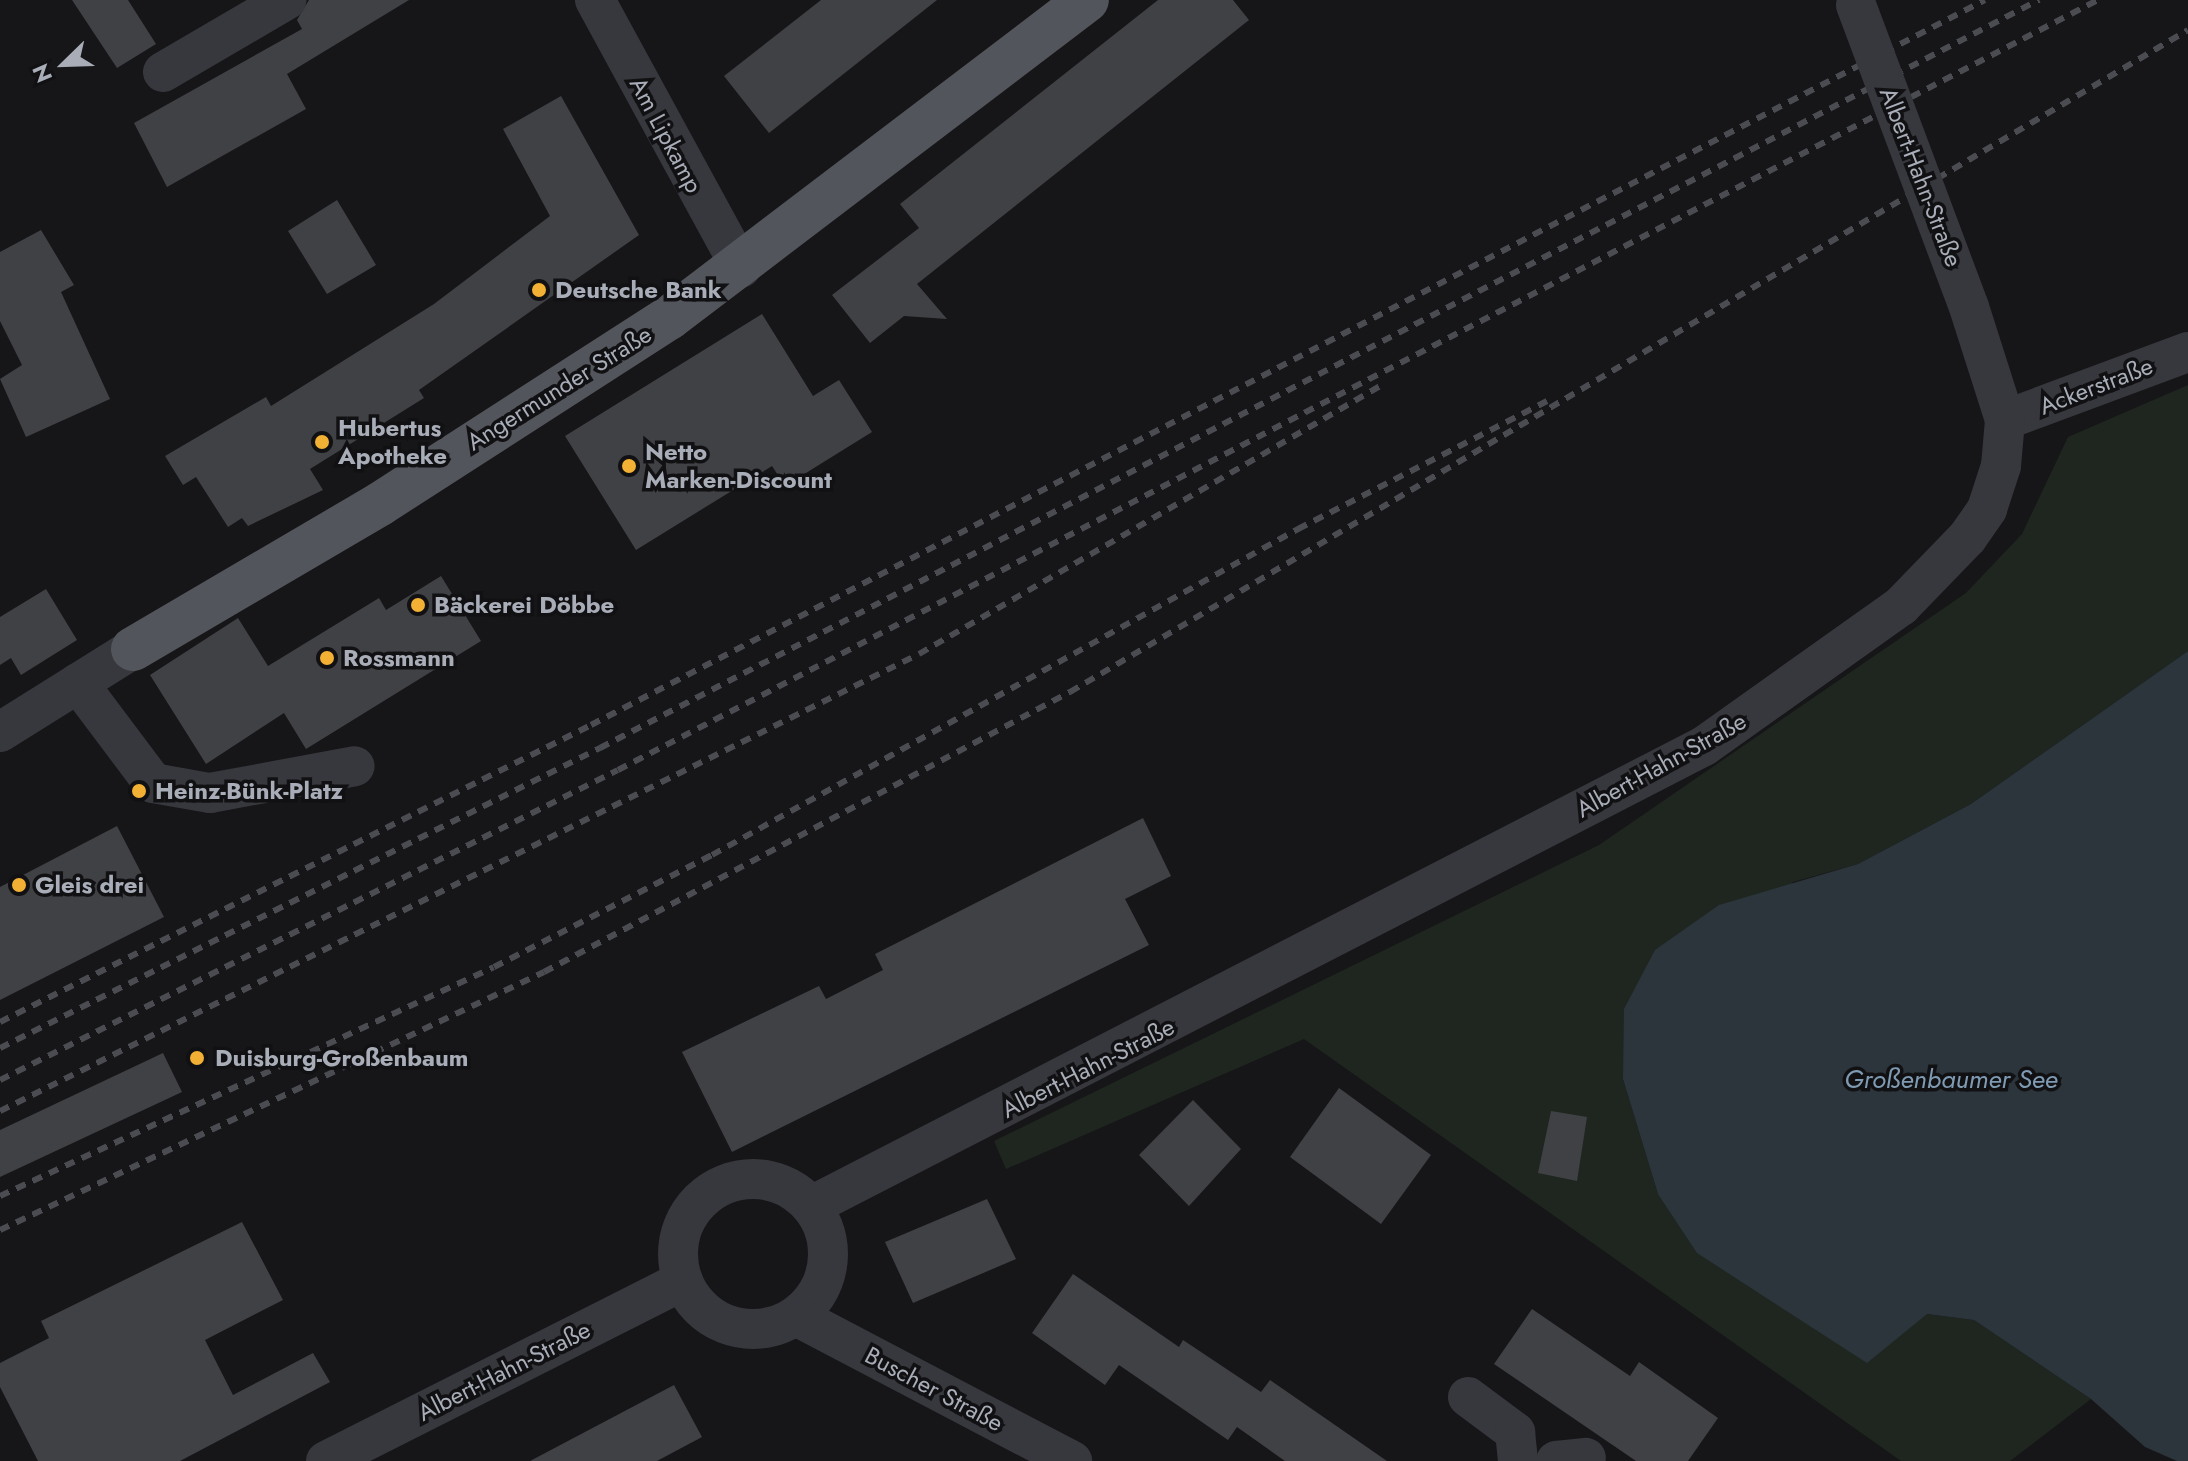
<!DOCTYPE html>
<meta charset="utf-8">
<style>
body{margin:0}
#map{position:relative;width:2188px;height:1461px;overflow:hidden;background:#161618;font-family:Jost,sans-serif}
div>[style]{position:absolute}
.green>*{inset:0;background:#1e261f}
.water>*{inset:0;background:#2c353c}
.building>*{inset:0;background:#404145}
.minor>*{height:40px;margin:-20px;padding:0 20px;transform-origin:20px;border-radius:20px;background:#37383d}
.minor>.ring{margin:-20px;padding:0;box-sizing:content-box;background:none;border:40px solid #37383d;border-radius:50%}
.major>*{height:44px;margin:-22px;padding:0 22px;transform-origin:22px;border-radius:22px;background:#53555c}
.rail>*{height:6px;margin-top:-3px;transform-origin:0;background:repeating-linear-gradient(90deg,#4a4c52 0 10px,transparent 0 18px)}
.minor-bridge>*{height:40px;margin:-20px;padding:0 20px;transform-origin:20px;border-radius:20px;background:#37383d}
.dots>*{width:22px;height:22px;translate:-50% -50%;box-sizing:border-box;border:4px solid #111113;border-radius:50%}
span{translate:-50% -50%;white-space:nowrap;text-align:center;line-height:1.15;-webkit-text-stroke:7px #111113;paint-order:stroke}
.street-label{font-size:24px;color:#a8adb8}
.poi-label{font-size:24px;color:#a8adb8;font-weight:700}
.left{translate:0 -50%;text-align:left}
.water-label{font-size:26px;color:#7f9bb3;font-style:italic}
.north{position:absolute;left:24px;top:24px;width:80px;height:80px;-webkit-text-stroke:6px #111113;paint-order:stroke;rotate:247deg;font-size:22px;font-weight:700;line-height:32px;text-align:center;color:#a8adb8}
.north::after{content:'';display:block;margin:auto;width:28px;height:36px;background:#a8adb8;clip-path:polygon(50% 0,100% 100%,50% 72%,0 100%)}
</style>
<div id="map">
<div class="green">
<div style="clip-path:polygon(2188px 385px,2188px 651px,1971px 804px,1858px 864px,1793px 882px,1623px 1079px,1658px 1194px,1927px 1314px,1974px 1320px,2091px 1399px,2010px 1461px,1901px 1461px,1304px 1039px,1006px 1169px,994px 1141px,1599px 845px,1966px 593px,2022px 534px,2068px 437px)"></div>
</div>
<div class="water">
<div style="clip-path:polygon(2188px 651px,2188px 1461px,2177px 1461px,2145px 1447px,2091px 1399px,1974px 1320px,1927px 1314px,1867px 1363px,1697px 1253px,1658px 1194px,1623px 1079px,1624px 1009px,1655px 950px,1719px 905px,1858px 864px,1971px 804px)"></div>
</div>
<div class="building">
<div style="clip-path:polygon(72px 0,128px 0,156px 44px,117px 68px)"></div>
<div style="clip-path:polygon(309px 0,409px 0,287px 74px,306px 109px,167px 187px,134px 123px,302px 29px,297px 20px)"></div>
<div style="clip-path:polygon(821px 0,937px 0,769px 133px,724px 76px)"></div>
<div style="clip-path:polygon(1158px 0,1233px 0,1249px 20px,917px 284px,947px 319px,904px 316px,870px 343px,832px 295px,919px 228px,900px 204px)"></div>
<div style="clip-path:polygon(561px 96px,639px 235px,419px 390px,424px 398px,310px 469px,323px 490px,248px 526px,242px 518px,228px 527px,196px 477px,183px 485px,165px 456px,266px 397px,271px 406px,434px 304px,550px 216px,503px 129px)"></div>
<div style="clip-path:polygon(337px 200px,376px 265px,327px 294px,288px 231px)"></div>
<div style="clip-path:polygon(41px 230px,74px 285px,61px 292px,110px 399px,26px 437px,0 379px,22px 365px,0 321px,0 252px)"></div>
<div style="clip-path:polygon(762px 314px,813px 396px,839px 380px,872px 432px,785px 486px,772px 466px,636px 550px,565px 436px)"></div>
<div style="clip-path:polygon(441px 576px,481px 641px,306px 749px,284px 713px,206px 764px,150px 675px,238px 618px,268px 666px,379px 598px,386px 610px)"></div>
<div style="clip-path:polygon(46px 589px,77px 640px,21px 675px,11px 658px,0 665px,0 617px)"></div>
<div style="clip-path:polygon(1143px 818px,1171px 876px,1125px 899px,1149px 945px,732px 1152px,682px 1052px,819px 986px,826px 999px,883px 970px,875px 954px)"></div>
<div style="clip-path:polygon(117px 826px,164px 917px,0 1000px,0 887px)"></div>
<div style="clip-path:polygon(163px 1053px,182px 1092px,0 1177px,0 1130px)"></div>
<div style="clip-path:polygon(1339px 1088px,1431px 1155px,1381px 1224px,1290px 1157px)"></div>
<div style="clip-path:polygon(1193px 1100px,1241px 1149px,1189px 1206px,1139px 1155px)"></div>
<div style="clip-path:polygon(1551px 1111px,1587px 1117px,1577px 1181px,1538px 1173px)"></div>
<div style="clip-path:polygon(987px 1199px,1016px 1259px,913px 1303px,885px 1242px)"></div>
<div style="clip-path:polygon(242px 1222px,283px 1300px,205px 1340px,233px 1395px,313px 1353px,330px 1382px,180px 1461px,38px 1461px,0 1387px,0 1363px,49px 1338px,41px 1321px)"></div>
<div style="clip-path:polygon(1073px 1274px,1179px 1347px,1183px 1340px,1261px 1392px,1270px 1380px,1387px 1461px,1285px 1461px,1237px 1427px,1228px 1440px,1119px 1365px,1105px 1385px,1032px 1333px)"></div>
<div style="clip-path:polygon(1532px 1309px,1630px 1376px,1639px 1362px,1718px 1418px,1688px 1461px,1636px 1461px,1494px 1364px)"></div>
<div style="clip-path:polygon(674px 1385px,702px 1437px,657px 1461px,530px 1461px)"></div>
</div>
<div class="minor">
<div style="left:595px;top:0;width:305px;rotate:61.4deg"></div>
<div style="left:163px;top:72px;width:143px;rotate:-30.3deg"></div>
<div style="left:2005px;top:420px;width:195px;rotate:-20.4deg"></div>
<div style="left:78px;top:683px;width:125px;rotate:53.1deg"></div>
<div style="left:153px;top:783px;width:58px;rotate:10deg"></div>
<div style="left:210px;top:793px;width:147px;rotate:-10.5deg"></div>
<div style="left:0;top:732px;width:157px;rotate:-32deg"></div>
<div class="ring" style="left:678px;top:1179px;width:110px;height:110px"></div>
<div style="left:811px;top:1206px;width:1005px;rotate:-27.25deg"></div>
<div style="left:1704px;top:746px;width:242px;rotate:-35.4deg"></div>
<div style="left:1901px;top:606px;width:95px;rotate:-45.9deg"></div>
<div style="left:1967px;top:538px;width:35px;rotate:-55deg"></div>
<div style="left:1987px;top:509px;width:45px;rotate:-72deg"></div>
<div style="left:2001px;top:466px;width:46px;rotate:-85deg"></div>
<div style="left:2005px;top:420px;width:119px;rotate:-107.7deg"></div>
<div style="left:796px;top:1316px;width:312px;rotate:27.7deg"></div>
<div style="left:1468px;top:1397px;width:59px;rotate:36.7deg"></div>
<div style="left:1515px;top:1432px;width:29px;rotate:84deg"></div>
<div style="left:326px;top:1461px;width:400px;rotate:-26.8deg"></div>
<div style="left:1556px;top:1461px;width:30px;rotate:-6deg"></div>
</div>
<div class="major">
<div style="left:133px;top:649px;width:286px;rotate:-30.4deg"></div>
<div style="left:380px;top:504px;width:344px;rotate:-32.8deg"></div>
<div style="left:669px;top:318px;width:525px;rotate:-37.26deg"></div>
</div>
<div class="rail">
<div style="left:0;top:1022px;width:661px;rotate:-26.68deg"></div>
<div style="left:591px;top:725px;width:1571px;rotate:-27.48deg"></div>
<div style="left:0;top:1048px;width:671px;rotate:-26.57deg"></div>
<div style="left:600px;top:748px;width:1622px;rotate:-27.47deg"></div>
<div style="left:0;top:1080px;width:691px;rotate:-26.64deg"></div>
<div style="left:618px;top:770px;width:1668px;rotate:-27.49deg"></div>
<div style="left:0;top:1111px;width:1026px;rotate:-26.44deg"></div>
<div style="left:919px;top:654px;width:535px;rotate:-30.16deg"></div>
<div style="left:0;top:1196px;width:544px;rotate:-24.87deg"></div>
<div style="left:494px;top:967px;width:245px;rotate:-27.2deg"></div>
<div style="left:712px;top:855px;width:671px;rotate:-29.09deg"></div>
<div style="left:1298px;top:529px;width:280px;rotate:-27.2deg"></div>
<div style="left:0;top:1230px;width:602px;rotate:-25.37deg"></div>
<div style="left:544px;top:972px;width:596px;rotate:-28.03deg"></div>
<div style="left:1070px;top:692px;width:1299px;rotate:-30.63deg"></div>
</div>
<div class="minor-bridge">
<div style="left:1856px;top:5px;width:322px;rotate:69.5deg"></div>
</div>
<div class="dots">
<div style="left:539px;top:290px;background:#f2b134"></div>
<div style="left:322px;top:442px;background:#f2b134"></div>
<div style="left:629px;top:466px;background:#f2b134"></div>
<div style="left:418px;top:605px;background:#f2b134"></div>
<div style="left:327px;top:658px;background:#f2b134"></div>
<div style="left:139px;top:791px;background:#f2b134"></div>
<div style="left:19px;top:885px;background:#f2b134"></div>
<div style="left:197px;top:1058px;background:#f2b134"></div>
</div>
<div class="street-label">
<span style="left:666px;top:135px;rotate:62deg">Am Lipkamp</span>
<span style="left:1921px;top:177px;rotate:69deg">Albert-Hahn-Straße</span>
<span style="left:2096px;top:386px;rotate:-21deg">Ackerstraße</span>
<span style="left:559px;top:388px;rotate:-32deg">Angermunder Straße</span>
<span style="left:1661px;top:765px;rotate:-29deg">Albert-Hahn-Straße</span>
<span style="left:1088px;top:1068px;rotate:-27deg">Albert-Hahn-Straße</span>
<span style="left:504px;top:1371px;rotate:-27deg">Albert-Hahn-Straße</span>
<span style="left:934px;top:1389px;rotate:28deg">Buscher Straße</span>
</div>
<div class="poi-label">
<span class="left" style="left:555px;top:290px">Deutsche Bank</span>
<span class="left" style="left:338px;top:442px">Hubertus<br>Apotheke</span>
<span class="left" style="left:645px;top:466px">Netto<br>Marken-Discount</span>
<span class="left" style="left:434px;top:605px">Bäckerei Döbbe</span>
<span class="left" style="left:343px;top:658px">Rossmann</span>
<span class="left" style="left:155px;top:791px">Heinz-Bünk-Platz</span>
<span class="left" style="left:35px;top:885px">Gleis drei</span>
<span class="left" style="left:215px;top:1058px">Duisburg-Großenbaum</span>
</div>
<div class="water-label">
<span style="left:1951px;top:1080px">Großenbaumer See</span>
</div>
<div class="north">N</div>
</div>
